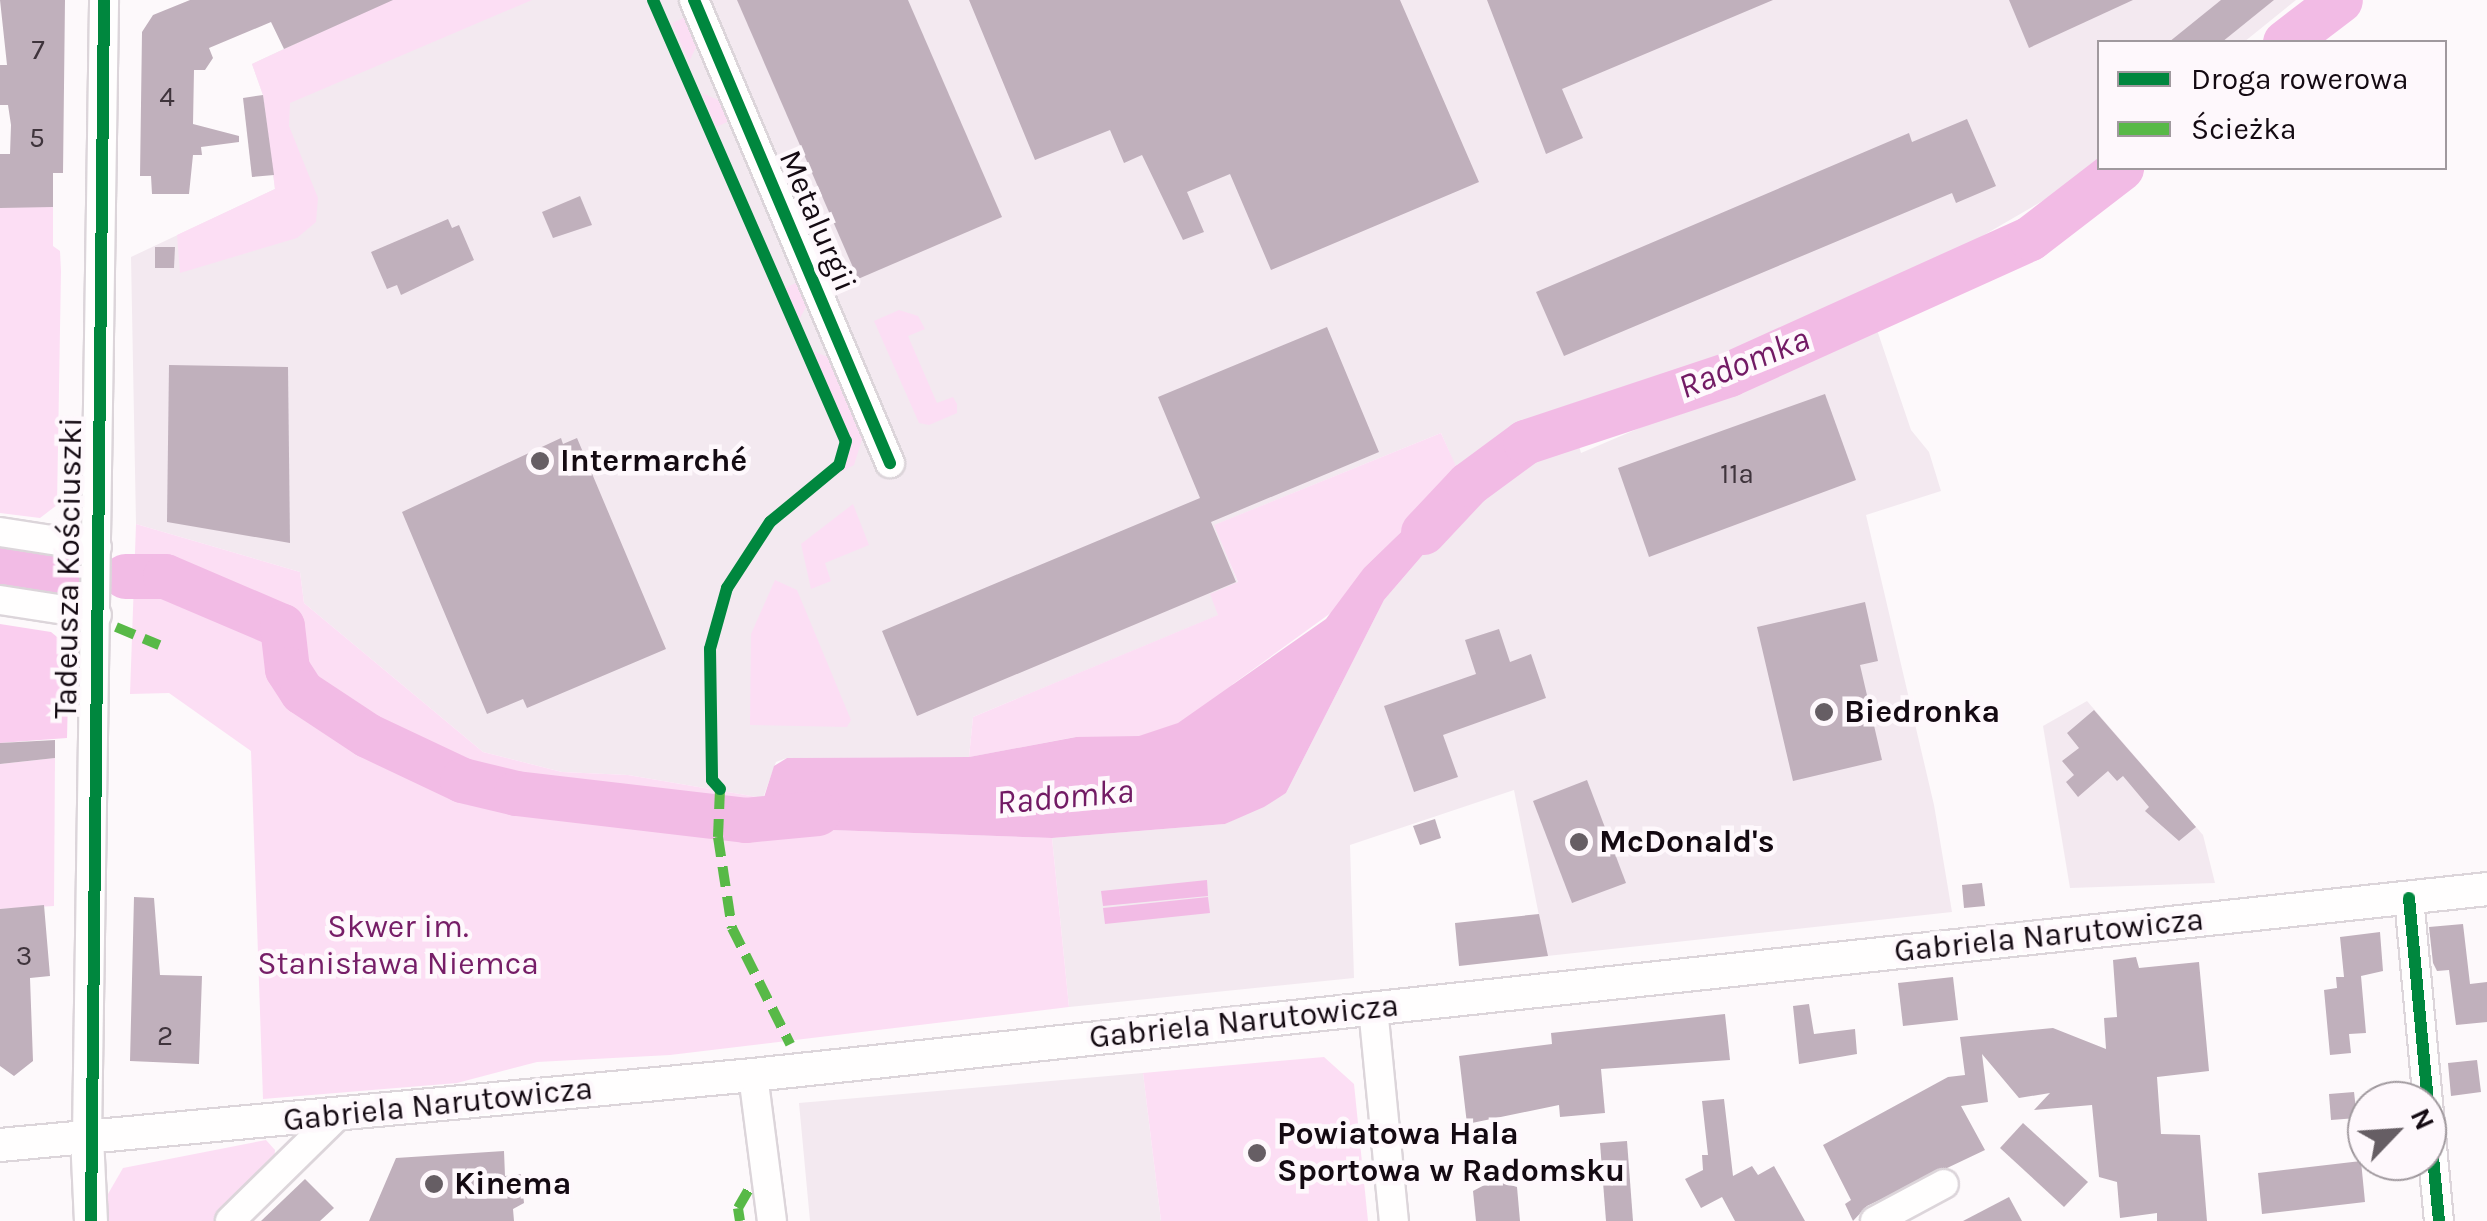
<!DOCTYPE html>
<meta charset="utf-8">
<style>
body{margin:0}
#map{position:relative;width:2487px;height:1221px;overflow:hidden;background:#fdf9fb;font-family:Karla,sans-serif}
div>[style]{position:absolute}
.built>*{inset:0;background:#f3e9f0}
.green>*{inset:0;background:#fcdef4}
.forest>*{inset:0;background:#faceef}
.water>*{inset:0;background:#f2bbe5}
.river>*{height:45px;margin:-22.5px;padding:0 22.5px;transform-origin:22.5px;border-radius:22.5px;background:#f2bbe5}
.building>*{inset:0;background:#c0b0bc}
.roads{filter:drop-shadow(2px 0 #dcd5da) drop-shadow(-2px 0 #dcd5da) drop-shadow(0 2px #dcd5da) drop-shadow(0 -2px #dcd5da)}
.minor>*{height:28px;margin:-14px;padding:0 14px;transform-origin:14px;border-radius:14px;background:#fffefe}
.major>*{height:32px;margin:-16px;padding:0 16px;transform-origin:16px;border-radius:16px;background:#fffefe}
.quiet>*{height:10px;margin-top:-5px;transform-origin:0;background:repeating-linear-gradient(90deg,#58b947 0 20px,transparent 0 30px)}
.cycleway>*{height:12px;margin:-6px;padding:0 6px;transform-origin:6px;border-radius:6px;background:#00873e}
.dots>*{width:28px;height:28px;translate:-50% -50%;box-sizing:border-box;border:5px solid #fef8fc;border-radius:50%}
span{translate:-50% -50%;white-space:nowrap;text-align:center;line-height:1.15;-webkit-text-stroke:9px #fef8fc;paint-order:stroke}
.number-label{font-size:28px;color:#3f343c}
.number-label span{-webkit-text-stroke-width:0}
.street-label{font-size:32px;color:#140a12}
.poi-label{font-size:32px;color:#140a12;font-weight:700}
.left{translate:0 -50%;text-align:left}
.park-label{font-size:32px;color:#761e67}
.water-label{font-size:35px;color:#721a64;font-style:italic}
.legend{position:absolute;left:2097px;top:40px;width:350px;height:130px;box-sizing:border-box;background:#fef8fc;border:2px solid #a0999e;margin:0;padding:12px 18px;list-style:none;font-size:30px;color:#140a12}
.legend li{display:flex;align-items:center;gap:20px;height:50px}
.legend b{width:50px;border:2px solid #a0999e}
.north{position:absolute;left:2347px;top:1081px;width:100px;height:100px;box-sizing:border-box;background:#fef8fc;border:2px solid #a0999e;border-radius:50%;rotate:65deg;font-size:28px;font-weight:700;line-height:40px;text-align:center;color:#140a12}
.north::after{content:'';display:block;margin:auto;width:35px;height:45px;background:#665e64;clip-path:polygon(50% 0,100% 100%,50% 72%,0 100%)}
</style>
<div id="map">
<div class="built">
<div style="clip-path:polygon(327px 0,2296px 0,2244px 42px,2100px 42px,2099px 161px,2070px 185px,1946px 257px,1694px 375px,1570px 413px,1581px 453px,1876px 327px,1911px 430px,1929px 452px,1941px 491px,1866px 515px,1934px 805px,1952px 912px,1547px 956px,1514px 790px,1350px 845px,1354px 978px,1069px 1007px,1052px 838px,1225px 824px,1286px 793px,1384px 600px,1470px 500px,1441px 433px,1215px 525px,1238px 583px,1219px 615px,973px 717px,969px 757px,787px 758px,776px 762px,763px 798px,628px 775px,562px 772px,483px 752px,304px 603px,300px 572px,136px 524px,131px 257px,275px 189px,263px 95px,252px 64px,337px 24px)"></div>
<div style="clip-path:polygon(2087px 701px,2203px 835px,2215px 883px,2070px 888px,2043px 726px)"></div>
<div style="clip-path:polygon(1143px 1073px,1161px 1221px,810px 1221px,799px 1103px)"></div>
</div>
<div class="green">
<div style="clip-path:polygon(391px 0,532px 0,290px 103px,289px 126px,318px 198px,316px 222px,297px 238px,180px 273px,177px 235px,275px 189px,263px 95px,252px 64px)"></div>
<div style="clip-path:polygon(688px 16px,699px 41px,689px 62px,672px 23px)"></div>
<div style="clip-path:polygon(702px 93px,725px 103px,732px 120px,716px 127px)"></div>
<div style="clip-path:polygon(0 173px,53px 173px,53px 246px,60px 251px,61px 271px,57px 505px,40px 518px,0 513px)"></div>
<div style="clip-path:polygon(801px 281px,807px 305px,798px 322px,784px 288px)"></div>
<div style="clip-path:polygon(899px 310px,918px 316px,925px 329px,908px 336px,937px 403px,953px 397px,957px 404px,957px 413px,929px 425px,919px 423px,874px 321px)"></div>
<div style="clip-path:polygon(811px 350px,832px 359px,864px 433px,854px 465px,832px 477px,845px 464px,848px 441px)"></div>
<div style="clip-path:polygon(1441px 433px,1460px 475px,1364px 568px,1339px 607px,1233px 684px,1187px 745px,1075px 737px,969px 757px,973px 717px,1218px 615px,1210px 594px,1238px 582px,1214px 525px)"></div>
<div style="clip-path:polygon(853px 504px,869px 545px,825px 563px,831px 581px,811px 589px,801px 544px)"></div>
<div style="clip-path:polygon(136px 524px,300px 572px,304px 603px,483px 752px,562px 772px,628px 775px,763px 798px,758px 816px,776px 828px,1052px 838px,1069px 1007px,670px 1055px,537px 1062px,457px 1083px,263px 1099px,251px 751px,169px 693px,130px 694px)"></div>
<div style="clip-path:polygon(0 543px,68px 555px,67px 567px,0 559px)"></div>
<div style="clip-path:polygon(0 571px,51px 582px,67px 588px,66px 596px,0 587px)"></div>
<div style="clip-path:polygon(775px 580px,797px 590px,851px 720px,847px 727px,750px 725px,751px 634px)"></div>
<div style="clip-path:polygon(55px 758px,54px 906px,0 909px,0 764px)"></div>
<div style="clip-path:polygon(1324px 1057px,1354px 1084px,1368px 1221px,1161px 1221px,1143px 1073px)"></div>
<div style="clip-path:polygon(266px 1140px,275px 1150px,274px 1163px,214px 1221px,107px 1221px,108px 1194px,123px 1168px)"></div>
</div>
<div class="forest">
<div style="clip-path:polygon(0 624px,51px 632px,62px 641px,69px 656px,67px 738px,0 743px)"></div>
</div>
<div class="water">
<div style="clip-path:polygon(1460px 475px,1470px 500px,1384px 600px,1286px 793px,1264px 807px,1225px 824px,1052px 838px,776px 828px,758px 816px,774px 766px,787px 758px,969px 757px,1076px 737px,1139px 736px,1178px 723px,1326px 619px,1364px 568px)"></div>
<div style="clip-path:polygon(1207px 880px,1208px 896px,1103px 906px,1101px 891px)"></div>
<div style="clip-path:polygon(1208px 897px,1210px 913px,1105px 924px,1103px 908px)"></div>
</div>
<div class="river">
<div style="left:2285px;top:42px;width:69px;rotate:-37.4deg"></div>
<div style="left:1423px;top:532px;width:66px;rotate:-46.8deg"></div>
<div style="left:1468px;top:484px;width:71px;rotate:-36.4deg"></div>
<div style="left:1525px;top:442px;width:215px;rotate:-18.4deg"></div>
<div style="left:1729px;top:374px;width:330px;rotate:-24.3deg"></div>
<div style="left:2030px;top:238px;width:115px;rotate:-37.6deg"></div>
<div style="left:0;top:566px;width:68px;rotate:9.3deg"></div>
<div style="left:125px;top:576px;width:40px"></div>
<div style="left:165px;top:576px;width:127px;rotate:23.1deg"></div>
<div style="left:282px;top:626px;width:43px;rotate:83.4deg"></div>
<div style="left:287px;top:669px;width:27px;rotate:57deg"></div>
<div style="left:302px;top:692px;width:78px;rotate:33.5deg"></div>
<div style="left:367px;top:735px;width:105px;rotate:25.3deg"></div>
<div style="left:462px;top:780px;width:56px;rotate:13.5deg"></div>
<div style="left:516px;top:793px;width:231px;rotate:6.7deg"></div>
<div style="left:745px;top:820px;width:73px;rotate:-5.5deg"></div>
</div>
<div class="building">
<div style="clip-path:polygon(0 0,65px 0,63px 173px,53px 173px,53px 207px,0 208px,0 154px,10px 154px,11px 125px,8px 105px,0 105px,0 65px,7px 65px)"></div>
<div style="clip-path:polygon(190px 0,393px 0,284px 49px,271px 22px,209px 48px,213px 58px,205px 70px,194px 70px,193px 124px,239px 136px,239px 142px,201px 147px,202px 155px,193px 155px,189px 194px,152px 194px,151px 176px,140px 176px,142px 32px,153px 15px)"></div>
<div style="clip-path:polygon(737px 0,908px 0,1002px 217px,858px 279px)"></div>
<div style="clip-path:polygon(969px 0,1400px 0,1479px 182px,1271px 270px,1230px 174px,1187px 192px,1204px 232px,1183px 240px,1142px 155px,1124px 163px,1110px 130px,1035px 160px)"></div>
<div style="clip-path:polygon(1487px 0,1773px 0,1562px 89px,1583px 138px,1546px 154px)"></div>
<div style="clip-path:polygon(2009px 0,2133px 0,2029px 48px)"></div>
<div style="clip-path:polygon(2221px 0,2274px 0,2222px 42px,2169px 42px)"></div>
<div style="clip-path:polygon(263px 95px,274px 175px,252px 177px,243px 98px)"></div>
<div style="clip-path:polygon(1967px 119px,1996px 186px,1956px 203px,1952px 193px,1564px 356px,1536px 292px,1909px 133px,1912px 142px)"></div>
<div style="clip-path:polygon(580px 196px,592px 225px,553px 238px,542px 212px)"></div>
<div style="clip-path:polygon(448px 219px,452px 228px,459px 225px,474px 260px,401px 295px,397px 285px,387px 289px,371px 252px)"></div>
<div style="clip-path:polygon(155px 247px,175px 247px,174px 268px,155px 268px)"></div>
<div style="clip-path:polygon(1327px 327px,1379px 452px,1211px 522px,1236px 582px,917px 716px,882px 631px,1200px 498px,1158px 397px)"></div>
<div style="clip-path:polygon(169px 365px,288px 367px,290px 543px,167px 522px)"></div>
<div style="clip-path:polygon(1825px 394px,1856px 480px,1649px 557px,1618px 468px)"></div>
<div style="clip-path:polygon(561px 438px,563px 444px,577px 438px,666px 649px,527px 708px,523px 699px,487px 714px,402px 512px)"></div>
<div style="clip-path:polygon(1865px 602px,1878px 661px,1860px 665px,1882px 760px,1793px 781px,1757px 627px)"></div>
<div style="clip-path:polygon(1499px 629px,1510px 662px,1531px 654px,1546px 698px,1443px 735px,1458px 777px,1414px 792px,1384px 706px,1476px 674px,1465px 640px)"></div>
<div style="clip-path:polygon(2094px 710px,2196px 827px,2179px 841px,2145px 811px,2149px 807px,2123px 776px,2117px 781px,2108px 771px,2078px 797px,2066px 782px,2074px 775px,2062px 761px,2079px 748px,2067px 733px)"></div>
<div style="clip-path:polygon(55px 740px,55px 758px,0 764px,0 743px)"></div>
<div style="clip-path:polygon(1587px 780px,1626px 883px,1572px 903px,1533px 801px)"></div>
<div style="clip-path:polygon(1435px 819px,1441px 838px,1420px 845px,1413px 826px)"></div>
<div style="clip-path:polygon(1982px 883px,1985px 906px,1964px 908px,1962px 885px)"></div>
<div style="clip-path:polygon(134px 897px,154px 898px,160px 975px,202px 976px,199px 1064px,130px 1061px)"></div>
<div style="clip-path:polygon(44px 905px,50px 976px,30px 978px,33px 1061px,14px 1076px,0 1066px,0 909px)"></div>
<div style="clip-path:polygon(1539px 914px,1548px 956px,1459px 966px,1455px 923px)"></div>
<div style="clip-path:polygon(2463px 924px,2470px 984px,2487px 982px,2487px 1022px,2456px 1025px,2449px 970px,2437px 971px,2433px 963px,2429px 927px)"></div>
<div style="clip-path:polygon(2380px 932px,2383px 971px,2361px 976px,2366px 1033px,2349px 1034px,2351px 1053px,2330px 1055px,2324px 990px,2337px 988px,2336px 977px,2344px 977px,2340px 937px)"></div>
<div style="clip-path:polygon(2136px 957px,2139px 968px,2199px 962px,2209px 1071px,2157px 1077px,2161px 1134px,2200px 1135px,2207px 1221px,2157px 1221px,2157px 1213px,2120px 1218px,2117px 1182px,2099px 1177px,2092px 1105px,2034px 1110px,2050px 1093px,2019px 1098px,1982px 1054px,1988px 1102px,1961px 1106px,1985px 1150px,1867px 1206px,1853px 1221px,1845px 1204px,1851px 1200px,1823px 1145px,1948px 1077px,1965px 1075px,1960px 1037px,2053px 1028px,2106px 1049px,2104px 1018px,2117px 1017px,2113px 960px)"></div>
<div style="clip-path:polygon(1953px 977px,1958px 1020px,1903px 1026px,1898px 983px)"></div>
<div style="clip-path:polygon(1809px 1004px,1814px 1034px,1855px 1029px,1857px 1054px,1799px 1064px,1793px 1006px)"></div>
<div style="clip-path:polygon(1725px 1014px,1730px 1060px,1601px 1069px,1605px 1113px,1560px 1117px,1559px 1105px,1467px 1124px,1459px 1056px,1552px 1044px,1551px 1033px)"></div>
<div style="clip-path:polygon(2477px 1060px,2481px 1092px,2451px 1096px,2448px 1063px)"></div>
<div style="clip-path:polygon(2354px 1092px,2357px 1118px,2331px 1120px,2329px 1094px)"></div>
<div style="clip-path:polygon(1724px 1099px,1733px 1176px,1752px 1166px,1758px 1175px,1774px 1166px,1805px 1221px,1735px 1221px,1722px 1197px,1701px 1208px,1685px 1179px,1703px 1170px,1702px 1155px,1708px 1155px,1702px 1101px)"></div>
<div style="clip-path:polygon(2023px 1123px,2088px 1182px,2064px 1207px,2000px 1148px)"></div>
<div style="clip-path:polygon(1627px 1141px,1633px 1221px,1606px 1221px,1600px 1143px)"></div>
<div style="clip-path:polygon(504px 1151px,505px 1176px,521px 1174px,524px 1203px,513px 1209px,514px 1221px,369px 1221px,396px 1158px)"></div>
<div style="clip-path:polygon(2361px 1161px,2365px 1202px,2262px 1214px,2258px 1173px)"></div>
<div style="clip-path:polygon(305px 1179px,334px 1208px,320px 1221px,261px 1221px)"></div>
<div style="clip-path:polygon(1494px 1180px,1517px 1187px,1520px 1221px,1476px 1221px,1473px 1191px)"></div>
<div style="clip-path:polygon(2009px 1197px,2022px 1221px,1963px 1221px)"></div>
</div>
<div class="roads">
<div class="minor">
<div style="left:694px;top:0;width:503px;rotate:67.06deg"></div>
<div style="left:0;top:532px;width:98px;rotate:8.8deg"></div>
<div style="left:0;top:600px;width:98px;rotate:8.8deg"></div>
<div style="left:2409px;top:898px;width:324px;rotate:84.7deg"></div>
<div style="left:1373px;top:1008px;width:214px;rotate:84.4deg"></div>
<div style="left:753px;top:1075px;width:147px;rotate:82.6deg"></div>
<div style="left:87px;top:1137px;width:1137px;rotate:-89.14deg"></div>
<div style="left:230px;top:1221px;width:150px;rotate:-44.5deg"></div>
<div style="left:1875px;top:1221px;width:78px;rotate:-28.2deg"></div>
</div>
<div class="major">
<div style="left:87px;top:1137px;width:84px;rotate:87.3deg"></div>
<div style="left:0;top:1145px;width:756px;rotate:-5.31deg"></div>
<div style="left:753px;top:1075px;width:1744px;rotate:-6.12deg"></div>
</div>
</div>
<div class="quiet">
<div style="left:116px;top:627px;width:47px;rotate:22.7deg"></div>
<div style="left:720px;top:789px;width:48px;rotate:92.4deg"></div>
<div style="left:718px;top:837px;width:92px;rotate:81.3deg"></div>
<div style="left:732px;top:928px;width:130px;rotate:63.4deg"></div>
<div style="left:740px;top:1221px;width:13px;rotate:-99deg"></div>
<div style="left:738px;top:1208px;width:22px;rotate:-60deg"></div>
</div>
<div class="cycleway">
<div style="left:653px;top:0;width:481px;rotate:66.4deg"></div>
<div style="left:846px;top:441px;width:25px;rotate:106deg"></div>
<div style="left:839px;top:465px;width:89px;rotate:140.4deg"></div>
<div style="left:770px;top:522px;width:79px;rotate:123.1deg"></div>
<div style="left:727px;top:588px;width:63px;rotate:105.6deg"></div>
<div style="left:710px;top:649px;width:131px;rotate:89.1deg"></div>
<div style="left:712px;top:780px;width:12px;rotate:48deg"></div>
<div style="left:694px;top:0;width:503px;rotate:67.06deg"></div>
<div style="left:2409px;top:898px;width:324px;rotate:84.7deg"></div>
<div style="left:91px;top:1221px;width:1221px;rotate:-89.39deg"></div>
</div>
<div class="dots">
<div style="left:540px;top:461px;background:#665e64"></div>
<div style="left:1824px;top:712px;background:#665e64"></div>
<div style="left:1579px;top:842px;background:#665e64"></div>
<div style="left:1257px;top:1153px;background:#665e64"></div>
<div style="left:434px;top:1184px;background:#665e64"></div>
</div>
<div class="number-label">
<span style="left:38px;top:50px">7</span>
<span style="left:167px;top:97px">4</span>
<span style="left:37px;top:138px">5</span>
<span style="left:1737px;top:474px">11a</span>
<span style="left:24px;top:956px">3</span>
<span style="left:165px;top:1036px">2</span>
</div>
<div class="street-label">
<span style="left:817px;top:221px;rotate:67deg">Metalurgii</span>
<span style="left:69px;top:568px;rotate:-89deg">Tadeusza Kościuszki</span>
<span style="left:2049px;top:936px;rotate:-6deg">Gabriela Narutowicza</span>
<span style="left:1244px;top:1022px;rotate:-6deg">Gabriela Narutowicza</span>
<span style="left:438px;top:1105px;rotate:-6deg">Gabriela Narutowicza</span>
</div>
<div class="poi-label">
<span class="left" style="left:560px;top:461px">Intermarché</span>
<span class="left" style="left:1844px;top:712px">Biedronka</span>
<span class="left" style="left:1599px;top:842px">McDonald's</span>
<span class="left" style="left:1277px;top:1153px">Powiatowa Hala<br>Sportowa w Radomsku</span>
<span class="left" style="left:454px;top:1184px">Kinema</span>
</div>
<div class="park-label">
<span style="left:398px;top:946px">Skwer im.<br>Stanisława Niemca</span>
</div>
<div class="water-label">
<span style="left:1744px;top:363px;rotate:-22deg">Radomka</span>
<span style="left:1065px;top:797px;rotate:-5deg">Radomka</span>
</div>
<ul class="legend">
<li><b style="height:12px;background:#00873e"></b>Droga rowerowa</li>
<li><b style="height:12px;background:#58b947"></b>Ścieżka</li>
</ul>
<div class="north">N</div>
</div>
